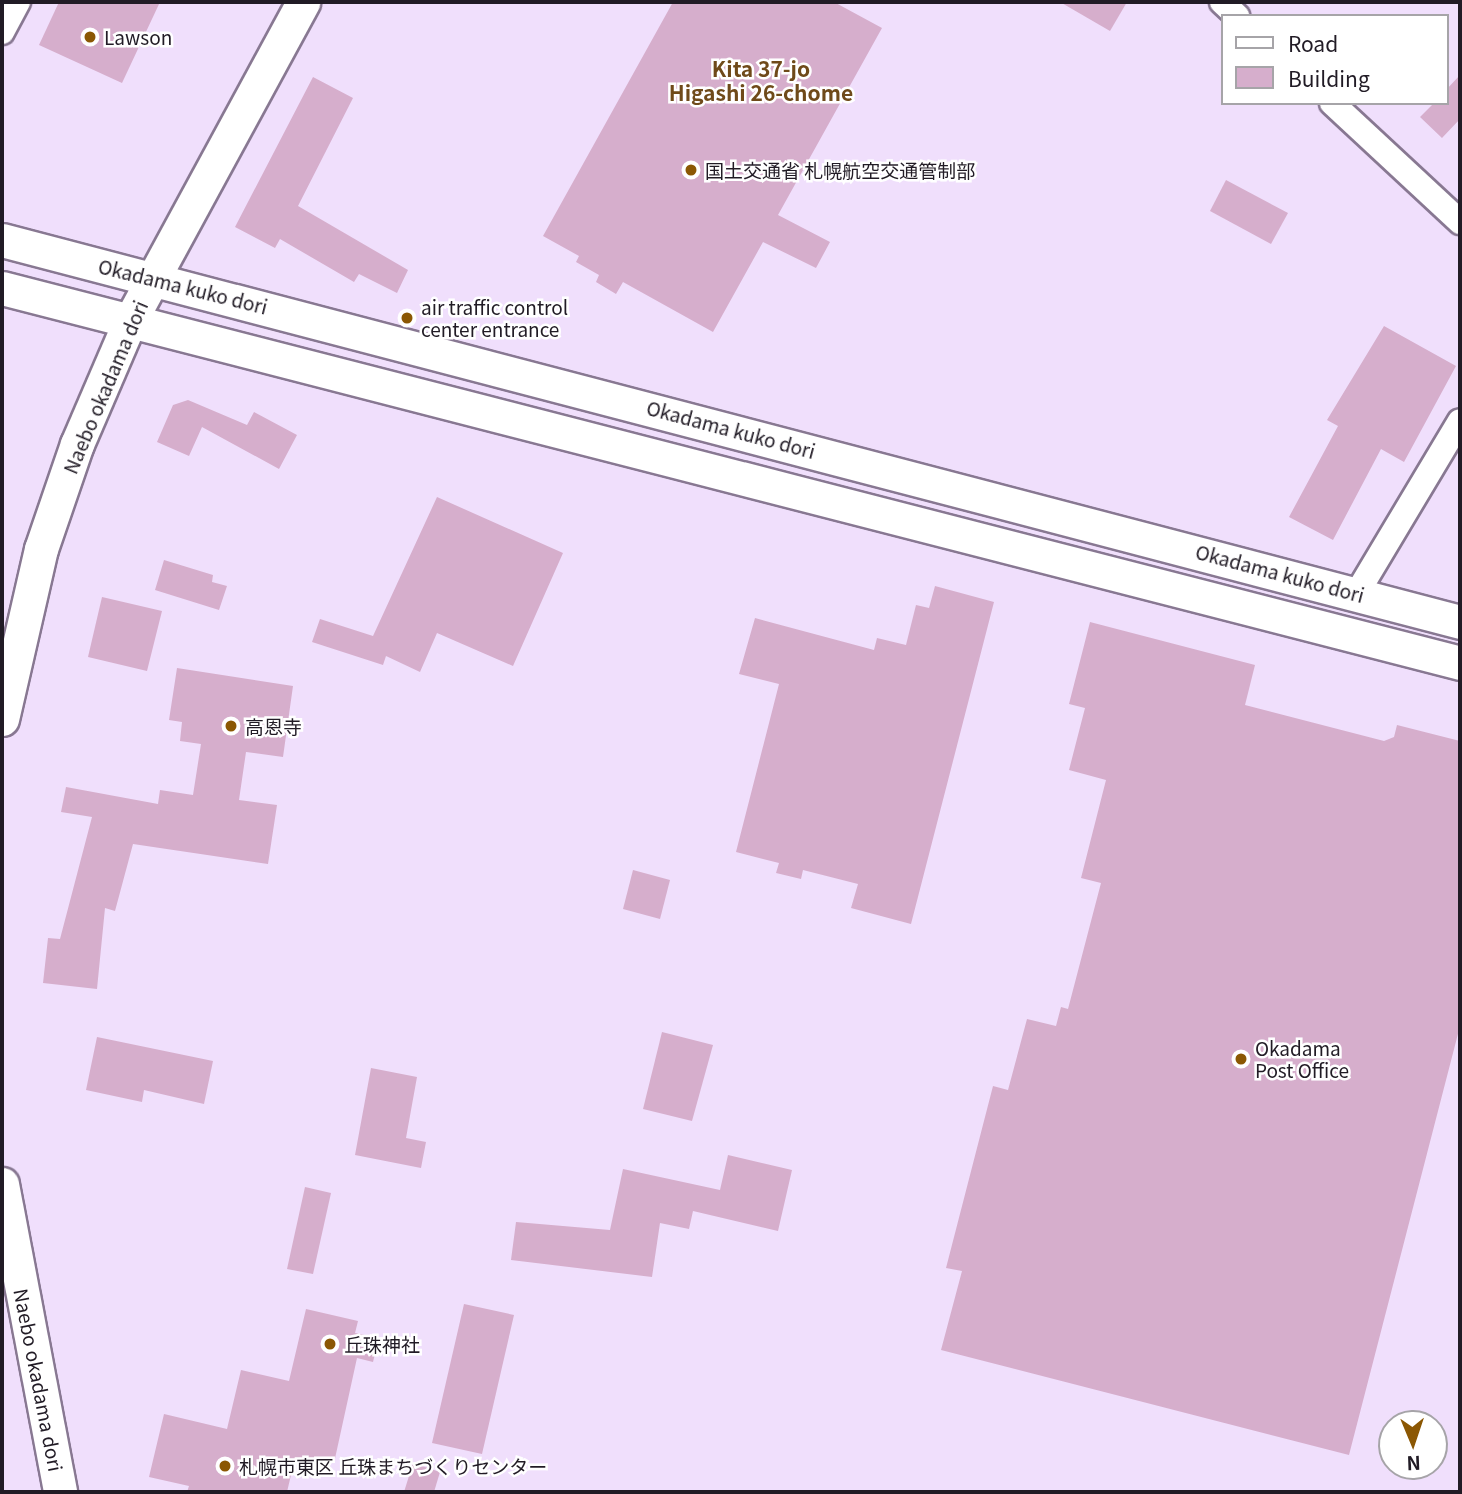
<!DOCTYPE html>
<meta charset="utf-8">
<style>
body{margin:0}
#map{position:relative;width:1462px;height:1494px;overflow:hidden;background:#f0dffc;font-family:Georgia,"Noto Sans JP",serif}
div>[style]{position:absolute}
.building>*{inset:0;background:#d6aecc}
.roads{filter:drop-shadow(2px 0 #887892) drop-shadow(-2px 0 #887892) drop-shadow(0 2px #887892) drop-shadow(0 -2px #887892)}
.street>*{height:24px;margin:-12px;padding:0 12px;transform-origin:12px;border-radius:12px;background:#fff}
.secondary>*{height:33px;margin:-16.5px;padding:0 16.5px;transform-origin:16.5px;border-radius:16.5px;background:#fff}
.dots>*{width:19px;height:19px;translate:-50% -50%;box-sizing:border-box;border:4px solid #fff;border-radius:50%}
span{translate:-50% -50%;white-space:nowrap;text-align:center;line-height:1.15;-webkit-text-stroke:5px #fff;paint-order:stroke}
.poi-label{font-size:19px;color:#211b25}
.left{translate:0 -50%;text-align:left}
.street-label{font-size:19px;color:#211b25}
.neighbourhood-label{font-size:21px;color:#6f4a1a;font-weight:700}
.frame{position:absolute;inset:0;border:4px solid #211b25;pointer-events:none}
.legend{position:absolute;left:1221px;top:14px;width:228px;height:91px;box-sizing:border-box;background:#fff;border:2px solid #a6a4a8;margin:0;padding:9px 12px;list-style:none;font-size:21px;color:#211b25}
.legend li{display:flex;align-items:center;gap:14px;height:35px}
.legend b{width:35px;border:2px solid #a6a4a8}
.north{position:absolute;left:1378px;top:1410px;width:70px;height:70px;box-sizing:border-box;background:#fff;border:2px solid #a6a4a8;border-radius:50%;rotate:178deg;font-size:19px;font-weight:700;line-height:28px;text-align:center;color:#211b25}
.north::after{content:'';display:block;margin:auto;width:24px;height:32px;background:#8b5703;clip-path:polygon(50% 0,100% 100%,50% 72%,0 100%)}
</style>
<div id="map">
<div class="building">
<div style="clip-path:polygon(59px 2px,160px 2px,122px 83px,39px 45px)"></div>
<div style="clip-path:polygon(673px 2px,834px 2px,882px 28px,778px 215px,830px 242px,816px 268px,763px 242px,713px 332px,623px 282px,616px 294px,596px 282px,599px 275px,576px 262px,579px 256px,543px 236px)"></div>
<div style="clip-path:polygon(1060px 2px,1127px 2px,1110px 31px)"></div>
<div style="clip-path:polygon(1460px 75px,1460px 119px,1442px 138px,1420px 117px,1434px 103px,1446px 103px,1446px 90px)"></div>
<div style="clip-path:polygon(313px 77px,353px 98px,298px 206px,408px 270px,397px 293px,359px 274px,354px 282px,280px 239px,275px 248px,235px 227px)"></div>
<div style="clip-path:polygon(1226px 180px,1288px 213px,1271px 244px,1210px 211px)"></div>
<div style="clip-path:polygon(1384px 326px,1456px 366px,1404px 462px,1381px 449px,1333px 540px,1289px 517px,1338px 426px,1327px 420px)"></div>
<div style="clip-path:polygon(188px 400px,247px 425px,254px 412px,297px 435px,279px 469px,202px 427px,189px 456px,157px 442px,173px 405px)"></div>
<div style="clip-path:polygon(437px 497px,563px 553px,513px 666px,437px 633px,420px 672px,386px 656px,383px 665px,312px 642px,320px 619px,373px 636px)"></div>
<div style="clip-path:polygon(164px 560px,213px 575px,212px 582px,227px 586px,219px 610px,155px 590px)"></div>
<div style="clip-path:polygon(935px 586px,994px 602px,911px 924px,851px 908px,858px 884px,803px 870px,801px 879px,776px 873px,779px 863px,736px 852px,779px 684px,739px 674px,755px 618px,874px 650px,877px 638px,906px 645px,916px 605px,929px 608px)"></div>
<div style="clip-path:polygon(102px 597px,162px 611px,147px 671px,88px 657px)"></div>
<div style="clip-path:polygon(1090px 622px,1255px 665px,1245px 705px,1384px 741px,1394px 737px,1397px 725px,1460px 741px,1460px 1026px,1349px 1455px,941px 1350px,962px 1271px,946px 1268px,993px 1086px,1008px 1090px,1027px 1019px,1056px 1026px,1061px 1007px,1068px 1009px,1101px 883px,1081px 878px,1106px 780px,1069px 770px,1085px 708px,1069px 704px)"></div>
<div style="clip-path:polygon(177px 668px,293px 686px,283px 757px,246px 752px,239px 800px,277px 805px,268px 864px,133px 844px,115px 911px,105px 908px,97px 989px,43px 983px,48px 938px,60px 939px,92px 817px,61px 812px,66px 787px,158px 804px,160px 790px,193px 795px,201px 744px,180px 741px,182px 722px,169px 720px)"></div>
<div style="clip-path:polygon(633px 870px,670px 880px,660px 919px,623px 909px)"></div>
<div style="clip-path:polygon(662px 1032px,713px 1045px,692px 1121px,643px 1109px)"></div>
<div style="clip-path:polygon(97px 1037px,213px 1061px,204px 1104px,144px 1090px,142px 1102px,86px 1090px)"></div>
<div style="clip-path:polygon(371px 1068px,417px 1077px,406px 1138px,426px 1142px,421px 1168px,355px 1155px)"></div>
<div style="clip-path:polygon(728px 1155px,792px 1170px,778px 1231px,693px 1211px,689px 1229px,660px 1223px,652px 1277px,511px 1260px,516px 1222px,610px 1230px,623px 1169px,720px 1190px)"></div>
<div style="clip-path:polygon(305px 1187px,331px 1193px,313px 1274px,287px 1269px)"></div>
<div style="clip-path:polygon(464px 1304px,514px 1315px,482px 1454px,432px 1443px)"></div>
<div style="clip-path:polygon(306px 1309px,358px 1321px,355px 1333px,379px 1338px,373px 1362px,357px 1358px,334px 1463px,295px 1458px,287px 1492px,187px 1492px,189px 1486px,149px 1477px,164px 1414px,227px 1429px,241px 1370px,289px 1381px)"></div>
<div style="clip-path:polygon(413px 1463px,440px 1472px,434px 1492px,404px 1492px)"></div>
</div>
<div class="roads">
<div class="street">
<div style="left:1222px;top:2px;width:21px;rotate:43deg"></div>
<div style="left:2px;top:32px;width:34px;rotate:-62deg"></div>
<div style="left:1332px;top:103px;width:175px;rotate:42.9deg"></div>
<div style="left:1357px;top:593px;width:200px;rotate:-59.1deg"></div>
</div>
<div class="secondary">
<div style="left:2px;top:240px;width:1507px;rotate:14.68deg"></div>
<div style="left:2px;top:288px;width:1505px;rotate:14.42deg"></div>
<div style="left:2px;top:719px;width:174px;rotate:-77.1deg"></div>
<div style="left:41px;top:549px;width:111px;rotate:-71.1deg"></div>
<div style="left:77px;top:444px;width:134px;rotate:-66.7deg"></div>
<div style="left:130px;top:321px;width:363px;rotate:-61.5deg"></div>
<div style="left:2px;top:1184px;width:313px;rotate:79.3deg"></div>
</div>
</div>
<div class="dots">
<div style="left:90px;top:37px;background:#8b5703"></div>
<div style="left:691px;top:170px;background:#8b5703"></div>
<div style="left:407px;top:318px;background:#8b5703"></div>
<div style="left:231px;top:726px;background:#8b5703"></div>
<div style="left:1241px;top:1059px;background:#8b5703"></div>
<div style="left:330px;top:1344px;background:#8b5703"></div>
<div style="left:225px;top:1466px;background:#8b5703"></div>
</div>
<div class="poi-label">
<span class="left" style="left:104px;top:37px">Lawson</span>
<span class="left" style="left:705px;top:170px">国土交通省 札幌航空交通管制部</span>
<span class="left" style="left:421px;top:318px">air traffic control<br>center entrance</span>
<span class="left" style="left:245px;top:726px">高恩寺</span>
<span class="left" style="left:1255px;top:1059px">Okadama<br>Post Office</span>
<span class="left" style="left:344px;top:1344px">丘珠神社</span>
<span class="left" style="left:239px;top:1466px">札幌市東区 丘珠まちづくりセンター</span>
</div>
<div class="street-label">
<span style="left:183px;top:286px;rotate:14deg">Okadama kuko dori</span>
<span style="left:105px;top:387px;rotate:-67deg">Naebo okadama dori</span>
<span style="left:731px;top:429px;rotate:15deg">Okadama kuko dori</span>
<span style="left:1280px;top:573px;rotate:15deg">Okadama kuko dori</span>
<span style="left:39px;top:1380px;rotate:79deg">Naebo okadama dori</span>
</div>
<div class="neighbourhood-label">
<span style="left:761px;top:80px">Kita 37-jo<br>Higashi 26-chome</span>
</div>
<div class="frame"></div>
<ul class="legend">
<li><b style="height:9px;background:#fff"></b>Road</li>
<li><b style="height:19px;background:#d6aecc"></b>Building</li>
</ul>
<div class="north">N</div>
</div>
